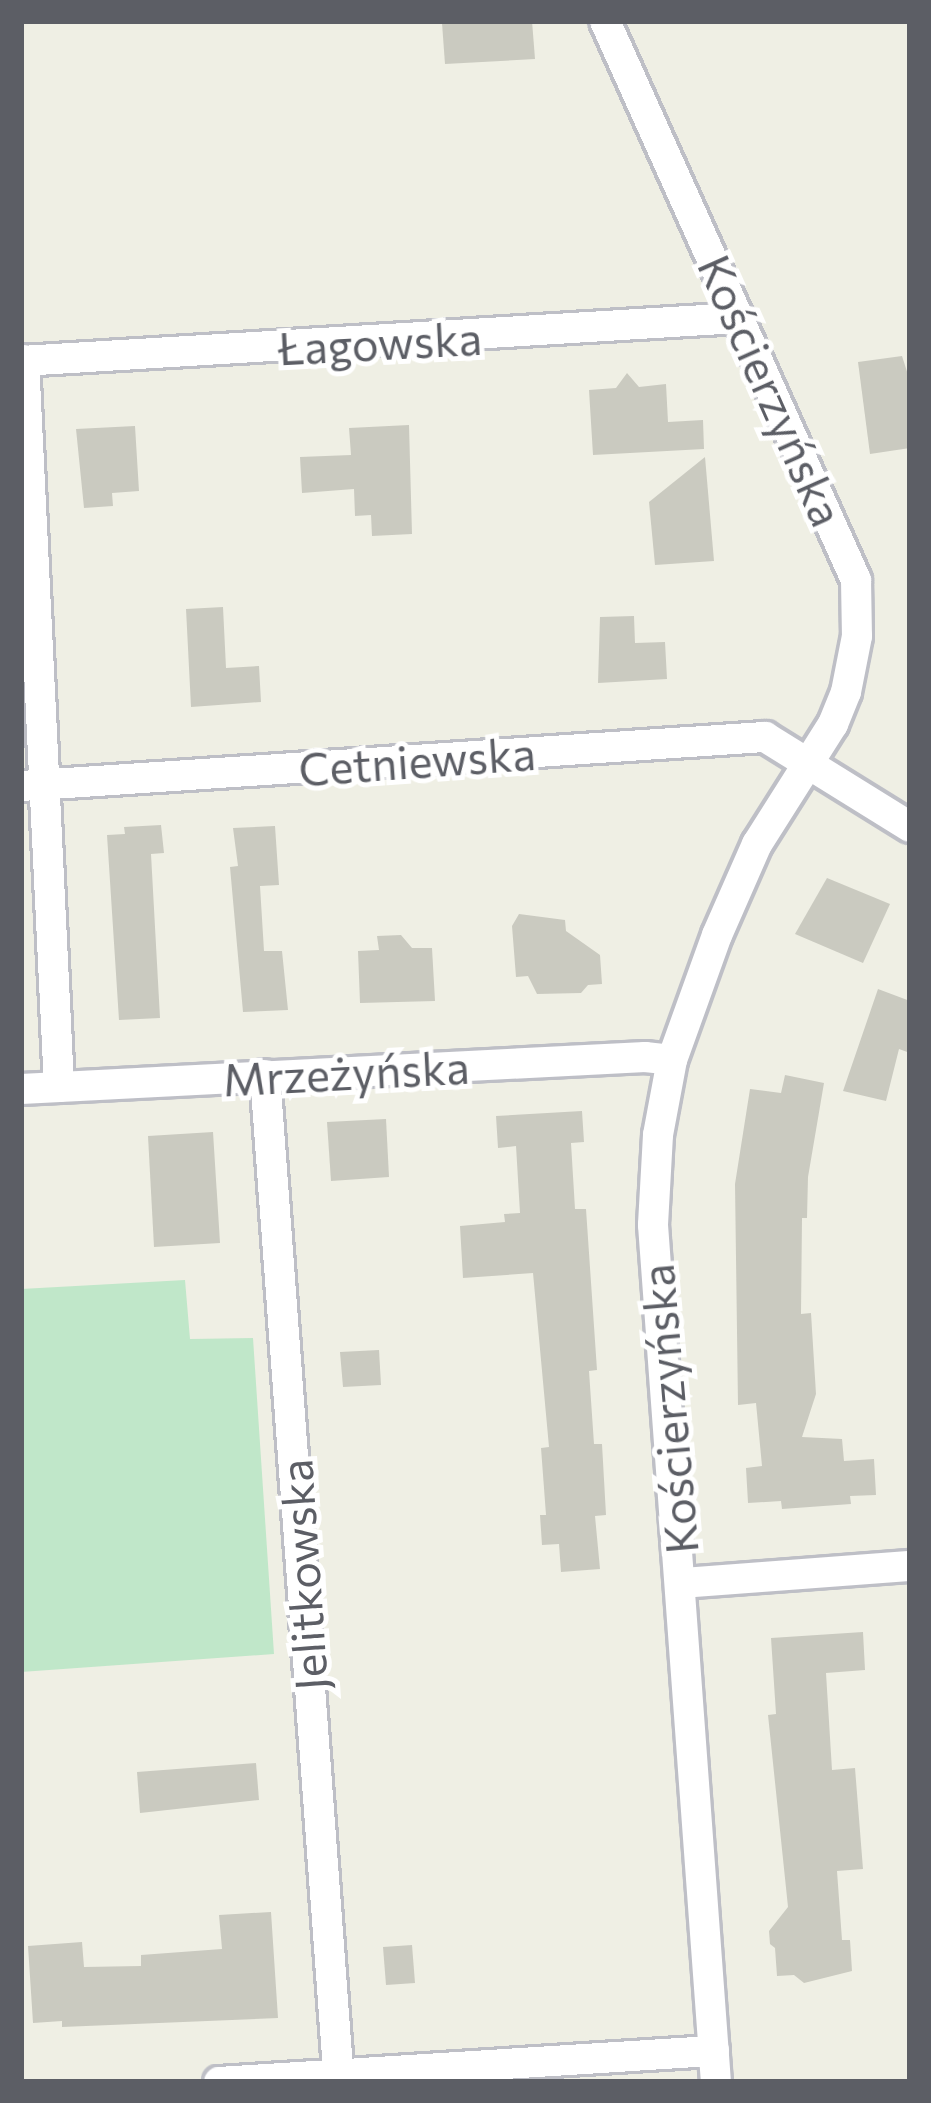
<!DOCTYPE html>
<meta charset="utf-8">
<style>
body{margin:0}
#map{position:relative;width:931px;height:2103px;overflow:hidden;background:#efefe4;font-family:Commissioner,sans-serif}
div>[style]{position:absolute}
.green>*{inset:0;background:#c0e7c9}
.building>*{inset:0;background:#cacac0}
.roads{filter:drop-shadow(3px 0 #bebfc6) drop-shadow(-3px 0 #bebfc6) drop-shadow(0 3px #bebfc6) drop-shadow(0 -3px #bebfc6)}
.minor>*{height:30px;margin:-15px;padding:0 15px;transform-origin:15px;border-radius:15px;background:#fff}
span{translate:-50% -50%;white-space:nowrap;text-align:center;line-height:1.15;-webkit-text-stroke:10px #fff;paint-order:stroke}
.street-label{font-size:45px;color:#5c5e65}
.frame{position:absolute;inset:0;border:24px solid #5c5e65;pointer-events:none}
</style>
<div id="map">
<div class="green">
<div style="clip-path:polygon(185px 1280px,190px 1339px,253px 1338px,274px 1654px,21px 1672px,21px 1289px)"></div>
</div>
<div class="building">
<div style="clip-path:polygon(532px 21px,535px 59px,445px 64px,442px 23px)"></div>
<div style="clip-path:polygon(902px 356px,910px 381px,910px 448px,870px 454px,858px 362px)"></div>
<div style="clip-path:polygon(627px 373px,639px 387px,666px 384px,668px 422px,703px 420px,704px 449px,593px 455px,589px 390px,616px 388px)"></div>
<div style="clip-path:polygon(409px 425px,412px 534px,372px 536px,371px 515px,355px 516px,354px 489px,302px 493px,300px 457px,351px 455px,349px 428px)"></div>
<div style="clip-path:polygon(135px 426px,139px 491px,112px 493px,113px 506px,84px 508px,76px 429px)"></div>
<div style="clip-path:polygon(705px 457px,714px 561px,655px 565px,649px 502px)"></div>
<div style="clip-path:polygon(223px 607px,226px 668px,259px 666px,261px 702px,191px 707px,186px 609px)"></div>
<div style="clip-path:polygon(634px 616px,635px 643px,665px 642px,667px 679px,598px 683px,600px 617px)"></div>
<div style="clip-path:polygon(161px 825px,164px 853px,151px 854px,160px 1018px,119px 1020px,107px 835px,125px 834px,124px 827px)"></div>
<div style="clip-path:polygon(275px 826px,279px 885px,260px 886px,264px 951px,282px 951px,288px 1010px,243px 1012px,230px 867px,238px 866px,233px 828px)"></div>
<div style="clip-path:polygon(827px 878px,890px 904px,863px 963px,795px 934px)"></div>
<div style="clip-path:polygon(519px 914px,565px 920px,566px 931px,600px 955px,602px 984px,588px 985px,581px 993px,537px 994px,528px 976px,516px 977px,512px 926px)"></div>
<div style="clip-path:polygon(401px 935px,412px 948px,432px 948px,435px 1001px,360px 1003px,358px 951px,379px 950px,377px 936px)"></div>
<div style="clip-path:polygon(878px 989px,910px 1001px,910px 1053px,899px 1049px,886px 1101px,843px 1091px)"></div>
<div style="clip-path:polygon(785px 1075px,824px 1083px,808px 1177px,807px 1218px,802px 1218px,801px 1314px,811px 1313px,816px 1394px,802px 1437px,842px 1439px,844px 1461px,874px 1459px,876px 1495px,850px 1496px,851px 1504px,782px 1509px,781px 1501px,748px 1503px,746px 1468px,762px 1466px,756px 1403px,738px 1405px,735px 1184px,750px 1089px,781px 1093px)"></div>
<div style="clip-path:polygon(582px 1111px,584px 1142px,571px 1143px,575px 1209px,586px 1209px,597px 1370px,589px 1371px,594px 1444px,602px 1444px,606px 1515px,595px 1516px,600px 1569px,561px 1572px,559px 1544px,542px 1545px,540px 1515px,546px 1515px,541px 1448px,549px 1447px,533px 1273px,463px 1278px,460px 1226px,505px 1222px,504px 1214px,520px 1213px,516px 1146px,498px 1148px,496px 1116px)"></div>
<div style="clip-path:polygon(386px 1119px,389px 1177px,331px 1181px,327px 1122px)"></div>
<div style="clip-path:polygon(213px 1132px,220px 1243px,154px 1247px,148px 1136px)"></div>
<div style="clip-path:polygon(379px 1350px,381px 1385px,343px 1387px,340px 1352px)"></div>
<div style="clip-path:polygon(863px 1632px,865px 1670px,826px 1673px,832px 1770px,855px 1768px,863px 1869px,837px 1871px,842px 1940px,850px 1940px,852px 1971px,804px 1983px,794px 1975px,777px 1976px,775px 1948px,770px 1944px,769px 1931px,788px 1907px,768px 1715px,776px 1714px,771px 1638px)"></div>
<div style="clip-path:polygon(256px 1763px,259px 1800px,140px 1813px,137px 1772px)"></div>
<div style="clip-path:polygon(271px 1912px,278px 2018px,62px 2027px,62px 2021px,33px 2023px,28px 1946px,82px 1942px,84px 1967px,141px 1966px,141px 1955px,222px 1949px,219px 1915px)"></div>
<div style="clip-path:polygon(412px 1945px,415px 1983px,386px 1985px,383px 1947px)"></div>
</div>
<div class="roads">
<div class="minor">
<div style="left:605px;top:21px;width:613px;rotate:65.82deg"></div>
<div style="left:856px;top:580px;width:56px;rotate:89deg"></div>
<div style="left:857px;top:636px;width:57px;rotate:101.1deg"></div>
<div style="left:846px;top:692px;width:35px;rotate:112deg"></div>
<div style="left:833px;top:724px;width:142px;rotate:122.3deg"></div>
<div style="left:757px;top:844px;width:99px;rotate:113.7deg"></div>
<div style="left:717px;top:935px;width:133px;rotate:109.8deg"></div>
<div style="left:672px;top:1060px;width:76px;rotate:100.6deg"></div>
<div style="left:658px;top:1135px;width:90px;rotate:93.2deg"></div>
<div style="left:653px;top:1225px;width:859px;rotate:85.8deg"></div>
<div style="left:24px;top:360px;width:728px;rotate:87.24deg"></div>
<div style="left:21px;top:361px;width:719px;rotate:-3.43deg"></div>
<div style="left:21px;top:786px;width:746px;rotate:-3.77deg"></div>
<div style="left:765px;top:737px;width:171px;rotate:31.8deg"></div>
<div style="left:265px;top:1075px;width:1010px;rotate:85.8deg"></div>
<div style="left:21px;top:1089px;width:625px;rotate:-2.94deg"></div>
<div style="left:645px;top:1057px;width:27px;rotate:6deg"></div>
<div style="left:682px;top:1583px;width:229px;rotate:-4.3deg"></div>
<div style="left:219px;top:2082px;width:496px;rotate:-3.6deg"></div>
</div>
</div>
<div class="street-label">
<span style="left:380px;top:342px;rotate:-3deg">Łagowska</span>
<span style="left:772px;top:390px;rotate:66deg">Kościerzyńska</span>
<span style="left:417px;top:760px;rotate:-4deg">Cetniewska</span>
<span style="left:346px;top:1072px;rotate:-3deg">Mrzeżyńska</span>
<span style="left:668px;top:1409px;rotate:-95deg">Kościerzyńska</span>
<span style="left:302px;top:1575px;rotate:-94deg">Jelitkowska</span>
</div>
<div class="frame"></div>
</div>
